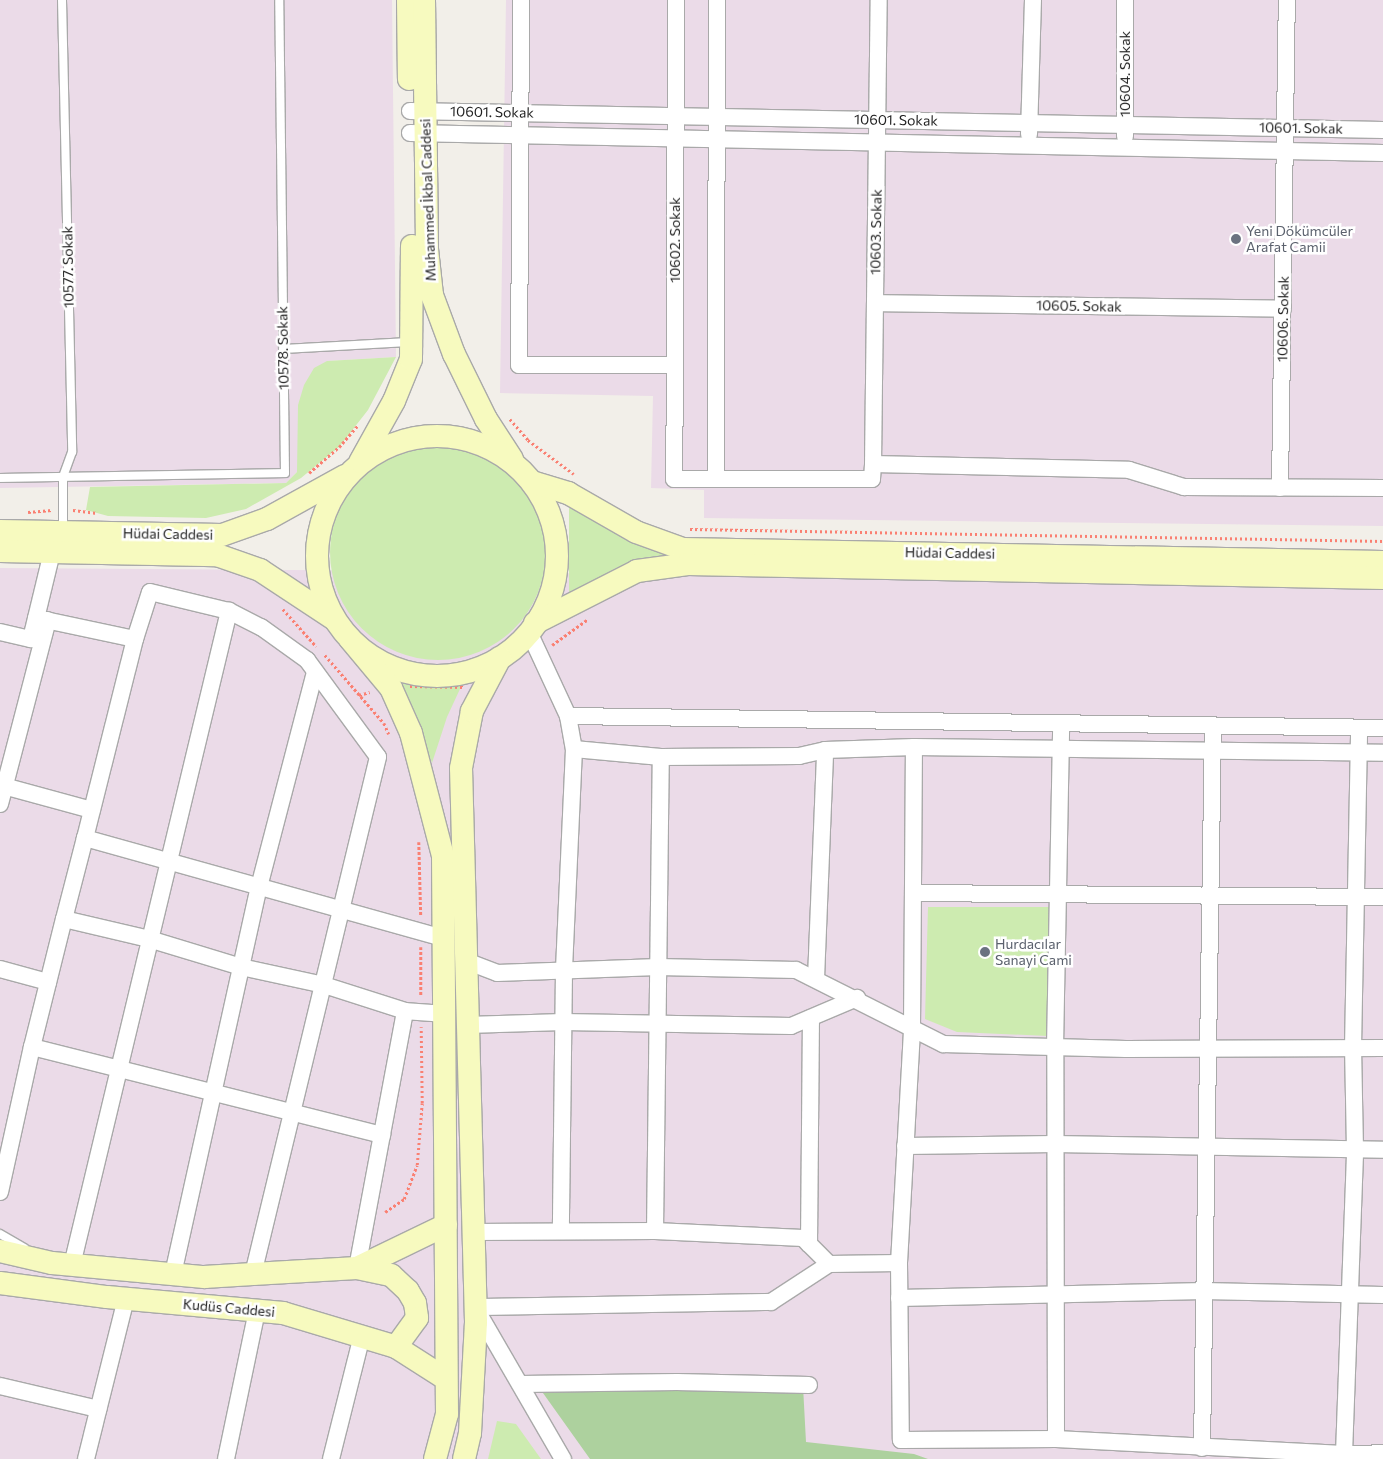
<!DOCTYPE html>
<meta charset="utf-8">
<style>
body{margin:0}
#map{position:relative;width:1383px;height:1459px;overflow:hidden;background:#f2efe9;font-family:Commissioner,sans-serif}
div>[style]{position:absolute}
.industrial>*{inset:0;background:#ebdbe8}
.grass>*{inset:0;background:#cdebb0}
.round{border-radius:50%}
.forest>*{inset:0;background:#add19e}
.path>*{height:2.5px;margin-top:-1.25px;transform-origin:0;background:repeating-linear-gradient(90deg,#fa8072 0 2.5px,transparent 0 5px)}
.roads{filter:drop-shadow(1px 0 #a9a9a9) drop-shadow(-1px 0 #a9a9a9) drop-shadow(0 1px #a9a9a9) drop-shadow(0 -1px #a9a9a9)}
.lane>*{height:8px;margin:-4px;padding:0 4px;transform-origin:4px;border-radius:4px;background:#fff}
.street>*{height:16px;margin:-8px;padding:0 8px;transform-origin:8px;border-radius:8px;background:#fff}
.secondary>*{height:22px;margin:-11px;padding:0 11px;transform-origin:11px;border-radius:11px;background:#f7fabf}
.secondary>.ring{margin:-11px;padding:0;box-sizing:content-box;background:none;border:22px solid #f7fabf;border-radius:50%}
.dots>*{width:14px;height:14px;translate:-50% -50%;box-sizing:border-box;border:2px solid #fff;border-radius:50%}
span{translate:-50% -50%;white-space:nowrap;text-align:center;line-height:1.15;-webkit-text-stroke:5px #fff;paint-order:stroke}
.street-label{font-size:14px;color:#222}
.worship-label{font-size:14px;color:#5b616d}
.left{translate:0 -50%;text-align:left}
</style>
<div id="map">
<div class="industrial">
<div style="clip-path:polygon(0 0,392px 0,396px 357px,327px 361px,297px 472px,286px 483px,0 488px)"></div>
<div style="clip-path:polygon(506px 0,1383px 0,1383px 526px,704px 518px,704px 490px,651px 488px,653px 396px,500px 393px)"></div>
<div style="clip-path:polygon(0 568px,441px 571px,1383px 587px,1383px 1459px,0 1459px)"></div>
</div>
<div class="grass">
<div style="clip-path:polygon(396px 357px,368px 410px,339px 447px,301px 478px,246px 509px,206px 518px,108px 516px,86px 510px,90px 487px,286px 483px,297px 472px,298px 405px,304px 385px,314px 368px,327px 361px)"></div>
<div class="round" style="left:330px;top:444px;width:216px;height:216px"></div>
<div style="clip-path:polygon(569px 504px,672px 553px,616px 568px,569px 595px)"></div>
<div style="clip-path:polygon(386px 670px,424px 679px,466px 676px,447px 717px,432px 763px,413px 713px)"></div>
<div style="clip-path:polygon(928px 907px,1050px 907px,1048px 1036px,957px 1032px,925px 1019px)"></div>
<div style="clip-path:polygon(497px 1421px,516px 1424px,541px 1459px,488px 1459px)"></div>
</div>
<div class="forest">
<div style="clip-path:polygon(538px 1386px,803px 1386px,806px 1442px,914px 1454px,928px 1459px,590px 1459px)"></div>
</div>
<div class="path">
<div style="left:510px;top:419px;width:28px;rotate:49deg"></div>
<div style="left:528px;top:440px;width:57px;rotate:36.5deg"></div>
<div style="left:309px;top:473px;width:40px;rotate:-41deg"></div>
<div style="left:339px;top:447px;width:29px;rotate:-49deg"></div>
<div style="left:73px;top:510px;width:24px;rotate:7deg"></div>
<div style="left:28px;top:512px;width:24px;rotate:-5deg"></div>
<div style="left:690px;top:529px;width:693px;rotate:0.99deg"></div>
<div style="left:283px;top:609px;width:50px;rotate:48.3deg"></div>
<div style="left:552px;top:645px;width:44px;rotate:-35.8deg"></div>
<div style="left:325px;top:655px;width:90px;rotate:49.1deg"></div>
<div style="left:384px;top:723px;width:12px;rotate:66deg"></div>
<div style="left:410px;top:686px;width:54px;rotate:1.1deg"></div>
<div style="left:359px;top:695px;width:11px;rotate:-15deg"></div>
<div style="left:419px;top:842px;width:74px;rotate:88.5deg"></div>
<div style="left:421px;top:947px;width:49px;rotate:90deg"></div>
<div style="left:385px;top:1212px;width:23px;rotate:-34deg"></div>
<div style="left:404px;top:1199px;width:36px;rotate:-69deg"></div>
<div style="left:417px;top:1165px;width:62px;rotate:-85.4deg"></div>
<div style="left:422px;top:1103px;width:76px;rotate:-90.8deg"></div>
</div>
<div class="roads">
<div class="lane">
<div style="left:62px;top:0;width:452px;rotate:88.7deg"></div>
<div style="left:72px;top:452px;width:27px;rotate:110deg"></div>
<div style="left:63px;top:477px;width:53px;rotate:90deg"></div>
<div style="left:283px;top:349px;width:126px;rotate:-3.2deg"></div>
<div style="left:0;top:478px;width:285px;rotate:-1deg"></div>
<div style="left:285px;top:473px;width:473px;rotate:-90.7deg"></div>
<div style="left:0;top:1234px;width:28px;rotate:30deg"></div>
</div>
<div class="street">
<div style="left:521px;top:0;width:365px;rotate:90.3deg"></div>
<div style="left:519px;top:365px;width:155px"></div>
<div style="left:676px;top:0;width:479px;rotate:90.2deg"></div>
<div style="left:674px;top:479px;width:198px"></div>
<div style="left:872px;top:479px;width:15px;rotate:-86deg"></div>
<div style="left:873px;top:464px;width:256px;rotate:1.3deg"></div>
<div style="left:1129px;top:470px;width:58px;rotate:17.2deg"></div>
<div style="left:1184px;top:487px;width:199px;rotate:0.3deg"></div>
<div style="left:410px;top:111px;width:973px;rotate:1.12deg"></div>
<div style="left:410px;top:133px;width:973px;rotate:1.18deg"></div>
<div style="left:1029px;top:134px;width:134px;rotate:-88.3deg"></div>
<div style="left:1125px;top:136px;width:136px;rotate:-90deg"></div>
<div style="left:875px;top:303px;width:408px;rotate:0.8deg"></div>
<div style="left:873px;top:464px;width:464px;rotate:-89.3deg"></div>
<div style="left:716px;top:479px;width:479px;rotate:-89.9deg"></div>
<div style="left:1280px;top:488px;width:488px;rotate:-89.2deg"></div>
<div style="left:36px;top:618px;width:101px;rotate:12deg"></div>
<div style="left:135px;top:639px;width:49px;rotate:-72.3deg"></div>
<div style="left:150px;top:592px;width:81px;rotate:13.5deg"></div>
<div style="left:229px;top:611px;width:36px;rotate:27deg"></div>
<div style="left:261px;top:627px;width:57px;rotate:35.7deg"></div>
<div style="left:307px;top:660px;width:120px;rotate:53.8deg"></div>
<div style="left:378px;top:757px;width:532px;rotate:103.59deg"></div>
<div style="left:0;top:632px;width:32px;rotate:13deg"></div>
<div style="left:31px;top:639px;width:89px;rotate:-76.4deg"></div>
<div style="left:529px;top:632px;width:93px;rotate:65.1deg"></div>
<div style="left:568px;top:716px;width:34px;rotate:80deg"></div>
<div style="left:574px;top:749px;width:222px;rotate:92.6deg"></div>
<div style="left:564px;top:971px;width:259px;rotate:90.7deg"></div>
<div style="left:135px;top:639px;width:205px;rotate:104.1deg"></div>
<div style="left:85px;top:838px;width:373px;rotate:15.6deg"></div>
<div style="left:568px;top:716px;width:815px;rotate:0.84deg"></div>
<div style="left:574px;top:749px;width:87px;rotate:5.3deg"></div>
<div style="left:661px;top:757px;width:138px;rotate:-0.4deg"></div>
<div style="left:799px;top:756px;width:27px;rotate:-13deg"></div>
<div style="left:825px;top:750px;width:89px;rotate:-1.9deg"></div>
<div style="left:914px;top:747px;width:469px;rotate:0.7deg"></div>
<div style="left:0;top:785px;width:95px;rotate:15.2deg"></div>
<div style="left:0;top:804px;width:190px;rotate:-75.4deg"></div>
<div style="left:914px;top:893px;width:469px;rotate:0.5deg"></div>
<div style="left:64px;top:919px;width:84px;rotate:-75.5deg"></div>
<div style="left:466px;top:961px;width:33px;rotate:21deg"></div>
<div style="left:497px;top:973px;width:161px;rotate:-2.1deg"></div>
<div style="left:658px;top:967px;width:138px;rotate:1.2deg"></div>
<div style="left:796px;top:970px;width:165px;rotate:26.7deg"></div>
<div style="left:943px;top:1044px;width:183px;rotate:1.6deg"></div>
<div style="left:1126px;top:1049px;width:257px;rotate:-0.2deg"></div>
<div style="left:0;top:969px;width:50px;rotate:15.2deg"></div>
<div style="left:816px;top:979px;width:229px;rotate:-87.7deg"></div>
<div style="left:467px;top:1025px;width:96px;rotate:-1.8deg"></div>
<div style="left:563px;top:1022px;width:228px;rotate:1deg"></div>
<div style="left:791px;top:1026px;width:72px;rotate:-23deg"></div>
<div style="left:32px;top:1047px;width:361px;rotate:14.1deg"></div>
<div style="left:905px;top:1146px;width:150px;rotate:-0.8deg"></div>
<div style="left:1055px;top:1144px;width:328px;rotate:1deg"></div>
<div style="left:0;top:1192px;width:148px;rotate:-77.6deg"></div>
<div style="left:32px;top:1047px;width:132px;rotate:-76deg"></div>
<div style="left:64px;top:919px;width:87px;rotate:13.2deg"></div>
<div style="left:149px;top:939px;width:96px;rotate:16.9deg"></div>
<div style="left:241px;top:967px;width:85px;rotate:12.2deg"></div>
<div style="left:324px;top:985px;width:85px;rotate:17.8deg"></div>
<div style="left:655px;top:1231px;width:474px;rotate:-89.3deg"></div>
<div style="left:473px;top:1232px;width:182px;rotate:-0.3deg"></div>
<div style="left:655px;top:1231px;width:148px;rotate:2.7deg"></div>
<div style="left:803px;top:1238px;width:37px;rotate:45deg"></div>
<div style="left:829px;top:1264px;width:70px;rotate:-0.8deg"></div>
<div style="left:899px;top:1263px;width:235px;rotate:-86.8deg"></div>
<div style="left:912px;top:1028px;width:281px;rotate:-89.6deg"></div>
<div style="left:809px;top:1244px;width:226px;rotate:-89.5deg"></div>
<div style="left:899px;top:1263px;width:177px;rotate:89.4deg"></div>
<div style="left:901px;top:1440px;width:155px;rotate:-0.4deg"></div>
<div style="left:1056px;top:1439px;width:288px;rotate:3deg"></div>
<div style="left:1344px;top:1454px;width:304px;rotate:-87.9deg"></div>
<div style="left:1355px;top:1150px;width:102px;rotate:-91.1deg"></div>
<div style="left:1353px;top:1048px;width:320px;rotate:-88.9deg"></div>
<div style="left:72px;top:1265px;width:673px;rotate:-76.5deg"></div>
<div style="left:357px;top:1268px;width:261px;rotate:-79.4deg"></div>
<div style="left:405px;top:1011px;width:40px;rotate:4.3deg"></div>
<div style="left:173px;top:1274px;width:396px;rotate:-77.5deg"></div>
<div style="left:259px;top:887px;width:222px;rotate:-75.4deg"></div>
<div style="left:899px;top:1298px;width:305px;rotate:-1.3deg"></div>
<div style="left:1204px;top:1291px;width:179px;rotate:1.3deg"></div>
<div style="left:521px;top:1384px;width:156px;rotate:-0.7deg"></div>
<div style="left:677px;top:1382px;width:132px;rotate:1.3deg"></div>
<div style="left:0;top:1386px;width:101px;rotate:13.2deg"></div>
<div style="left:1056px;top:1439px;width:392px;rotate:-90.1deg"></div>
<div style="left:1055px;top:1047px;width:324px;rotate:-88.9deg"></div>
<div style="left:1202px;top:1448px;width:722px;rotate:-89.13deg"></div>
<div style="left:1344px;top:1454px;width:39px;rotate:-1deg"></div>
<div style="left:86px;top:1459px;width:165px;rotate:-76deg"></div>
<div style="left:226px;top:1459px;width:151px;rotate:-78.2deg"></div>
<div style="left:331px;top:1459px;width:127px;rotate:-75.9deg"></div>
<div style="left:563px;top:1459px;width:176px;rotate:-120.1deg"></div>
<div style="left:475px;top:1307px;width:296px;rotate:-1deg"></div>
<div style="left:771px;top:1302px;width:69px;rotate:-33.2deg"></div>
</div>
<div class="secondary">
<div style="left:408px;top:0;width:79px;rotate:89.3deg"></div>
<div style="left:424px;top:0;width:249px;rotate:89.3deg"></div>
<div style="left:427px;top:249px;width:46px;rotate:83.8deg"></div>
<div style="left:432px;top:295px;width:63px;rotate:69.6deg"></div>
<div style="left:454px;top:354px;width:72px;rotate:63.8deg"></div>
<div style="left:486px;top:419px;width:48px;rotate:57deg"></div>
<div class="ring" style="left:317px;top:436px;width:218px;height:218px"></div>
<div style="left:360px;top:462px;width:70px;rotate:-60.9deg"></div>
<div style="left:394px;top:401px;width:45px;rotate:-68deg"></div>
<div style="left:411px;top:359px;width:113px;rotate:-89.5deg"></div>
<div style="left:532px;top:482px;width:38px;rotate:17deg"></div>
<div style="left:568px;top:493px;width:78px;rotate:29.8deg"></div>
<div style="left:636px;top:532px;width:50px;rotate:19.9deg"></div>
<div style="left:683px;top:549px;width:700px;rotate:1.06deg"></div>
<div style="left:0;top:531px;width:222px;rotate:1deg"></div>
<div style="left:222px;top:535px;width:48px;rotate:-19.6deg"></div>
<div style="left:267px;top:519px;width:89px;rotate:-28.9deg"></div>
<div style="left:0;top:551px;width:217px;rotate:1.1deg"></div>
<div style="left:217px;top:555px;width:46px;rotate:19.2deg"></div>
<div style="left:260px;top:570px;width:89px;rotate:33.5deg"></div>
<div style="left:535px;top:623px;width:114px;rotate:-27deg"></div>
<div style="left:637px;top:571px;width:51px;rotate:-7.8deg"></div>
<div style="left:688px;top:564px;width:695px;rotate:1.15deg"></div>
<div style="left:350px;top:639px;width:64px;rotate:50.1deg"></div>
<div style="left:391px;top:688px;width:49px;rotate:66deg"></div>
<div style="left:411px;top:733px;width:127px;rotate:75.4deg"></div>
<div style="left:443px;top:856px;width:558px;rotate:89.59deg"></div>
<div style="left:447px;top:1414px;width:47px;rotate:104.9deg"></div>
<div style="left:0;top:1251px;width:53px;rotate:13deg"></div>
<div style="left:52px;top:1263px;width:153px;rotate:5.3deg"></div>
<div style="left:204px;top:1277px;width:49px;rotate:-3.5deg"></div>
<div style="left:253px;top:1274px;width:104px;rotate:-3.3deg"></div>
<div style="left:357px;top:1268px;width:99px;rotate:-25.8deg"></div>
<div style="left:357px;top:1268px;width:35px;rotate:12deg"></div>
<div style="left:391px;top:1275px;width:23px;rotate:43deg"></div>
<div style="left:408px;top:1291px;width:14px;rotate:60deg"></div>
<div style="left:415px;top:1303px;width:15px;rotate:82deg"></div>
<div style="left:417px;top:1318px;width:36px;rotate:126deg"></div>
<div style="left:0;top:1283px;width:108px;rotate:7.5deg"></div>
<div style="left:107px;top:1297px;width:177px;rotate:5.2deg"></div>
<div style="left:283px;top:1313px;width:118px;rotate:16.7deg"></div>
<div style="left:396px;top:1347px;width:59px;rotate:32.6deg"></div>
<div style="left:464px;top:1459px;width:27px;rotate:-77deg"></div>
<div style="left:470px;top:1433px;width:111px;rotate:-86.9deg"></div>
<div style="left:476px;top:1322px;width:554px;rotate:-91.55deg"></div>
<div style="left:461px;top:768px;width:58px;rotate:-79.1deg"></div>
<div style="left:472px;top:711px;width:60px;rotate:-62.2deg"></div>
</div>
</div>
<div class="dots">
<div style="left:1236px;top:239px;background:#6b7280"></div>
<div style="left:985px;top:952px;background:#6b7280"></div>
</div>
<div class="street-label">
<span style="left:1125px;top:74px;rotate:-90deg">10604. Sokak</span>
<span style="left:492px;top:112px;rotate:1deg">10601. Sokak</span>
<span style="left:896px;top:120px;rotate:1deg">10601. Sokak</span>
<span style="left:1301px;top:128px;rotate:1deg">10601. Sokak</span>
<span style="left:428px;top:200px;rotate:-92deg">Muhammed İkbal Caddesi</span>
<span style="left:876px;top:232px;rotate:-89deg">10603. Sokak</span>
<span style="left:675px;top:240px;rotate:-90deg">10602. Sokak</span>
<span style="left:68px;top:267px;rotate:-91deg">10577. Sokak</span>
<span style="left:1079px;top:306px;rotate:1deg">10605. Sokak</span>
<span style="left:1283px;top:319px;rotate:-89deg">10606. Sokak</span>
<span style="left:283px;top:348px;rotate:-91deg">10578. Sokak</span>
<span style="left:168px;top:534px;rotate:1deg">Hüdai Caddesi</span>
<span style="left:950px;top:553px;rotate:1deg">Hüdai Caddesi</span>
<span style="left:229px;top:1308px;rotate:5deg">Kudüs Caddesi</span>
</div>
<div class="worship-label">
<span class="left" style="left:1246px;top:239px">Yeni Dökümcüler<br>Arafat Camii</span>
<span class="left" style="left:995px;top:952px">Hurdacılar<br>Sanayi Cami</span>
</div>
</div>
